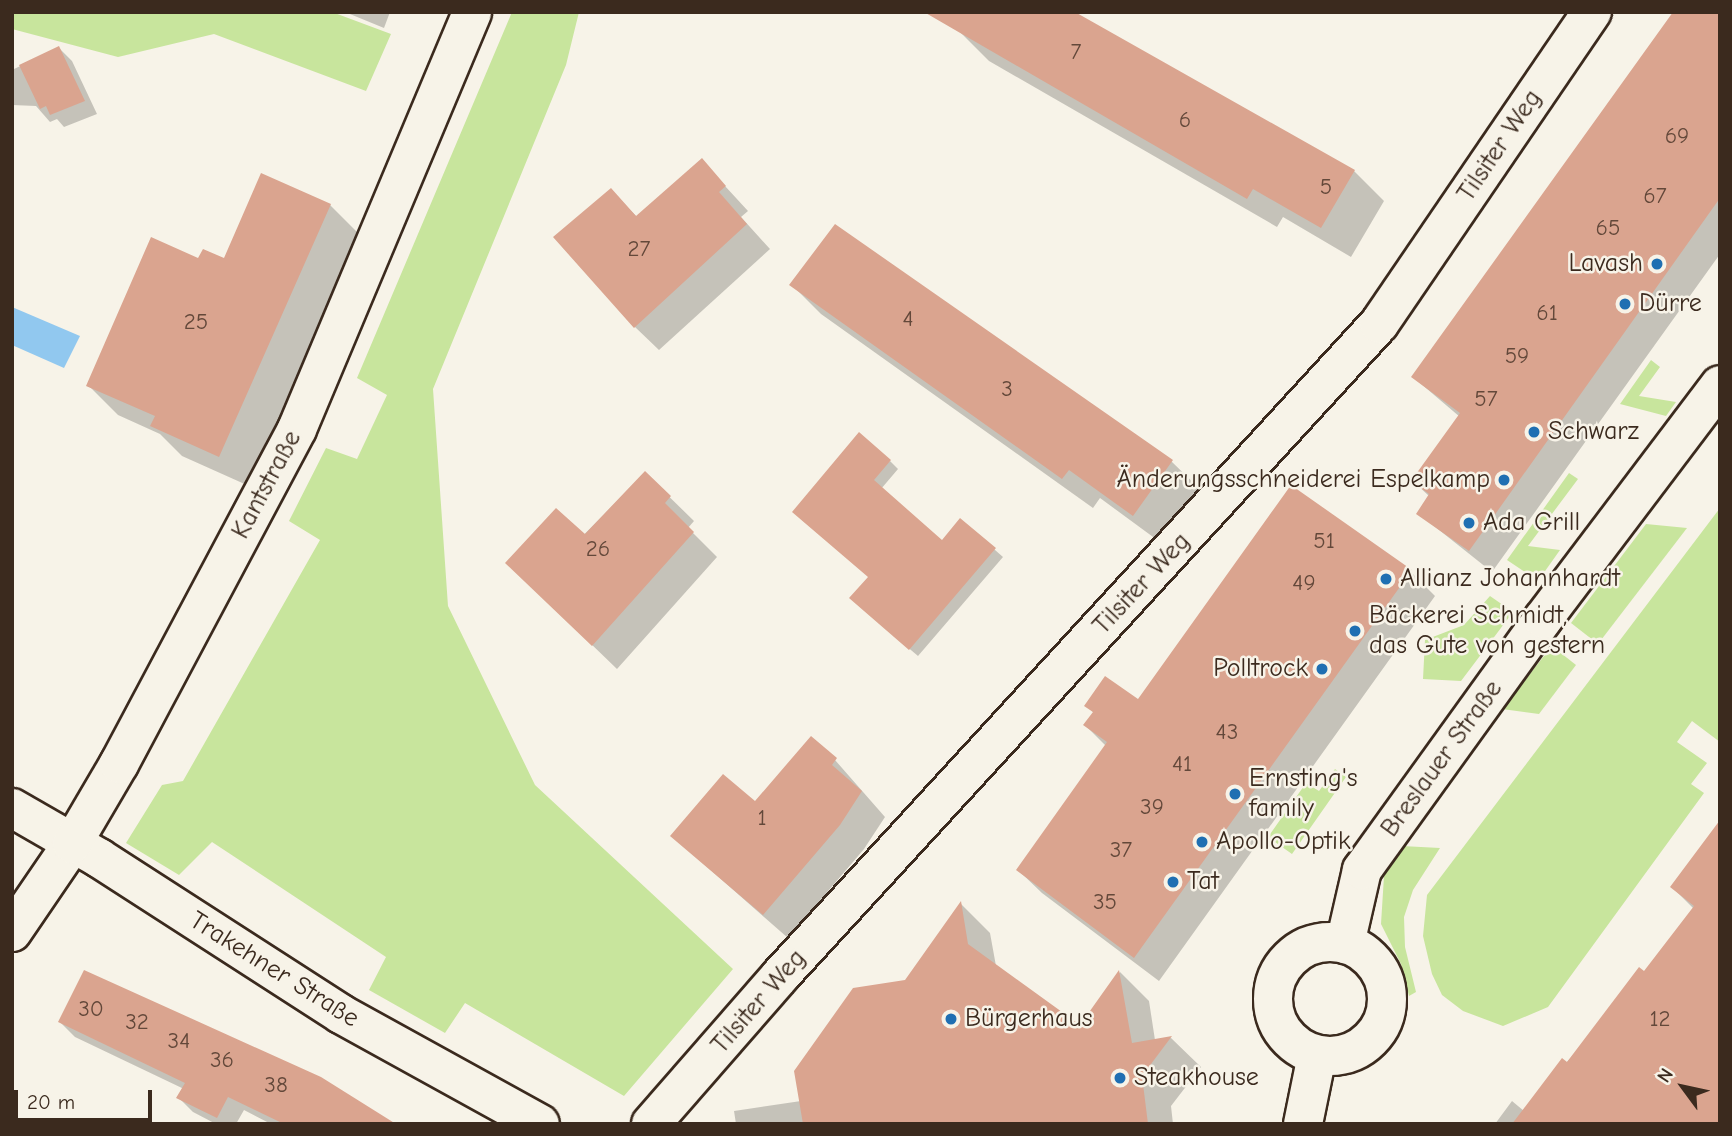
<!DOCTYPE html>
<meta charset="utf-8">
<style>
body{margin:0}
#map{position:relative;width:1732px;height:1136px;overflow:hidden;background:#f7f3e8;font-family:"Comic Neue",sans-serif}
div>[style]{position:absolute}
.green>*{inset:0;background:#c8e59d}
.water>*{inset:0;background:#91c8ef}
.shadow>*{inset:0;background:#0003}
.building>*{inset:0;background:#daa48f}
.roads{filter:drop-shadow(2px 0 #3b2a1e) drop-shadow(-2px 0 #3b2a1e) drop-shadow(0 2px #3b2a1e) drop-shadow(0 -2px #3b2a1e)}
.street>*{height:38px;margin:-19px;padding:0 19px;transform-origin:19px;border-radius:19px;background:#f7f3e8}
.street>.ring{margin:-19px;padding:0;box-sizing:content-box;background:none;border:38px solid #f7f3e8;border-radius:50%}
.dots>*{width:19px;height:19px;translate:-50% -50%;box-sizing:border-box;border:4px solid #f7f3e8;border-radius:50%}
span{translate:-50% -50%;white-space:nowrap;text-align:center;line-height:1.15;-webkit-text-stroke:5px #f7f3e8;paint-order:stroke}
.number-label{font-size:23px;color:#63483a}
.number-label span{-webkit-text-stroke-width:0}
.street-label{font-size:26px;color:#3b2a1e}
.poi-label{font-size:26px;color:#3b2a1e}
.right{translate:-100% -50%;text-align:right}
.left{translate:0 -50%;text-align:left}
.frame{position:absolute;inset:0;border:14px solid #3b2a1e;pointer-events:none}
.north{position:absolute;left:1648px;top:1052px;width:70px;height:70px;-webkit-text-stroke:5px #f7f3e8;paint-order:stroke;rotate:303deg;font-size:19px;font-weight:700;line-height:28px;text-align:center;color:#3b2a1e}
.north::after{content:'';display:block;margin:auto;width:24px;height:32px;background:#3b2a1e;clip-path:polygon(50% 0,100% 100%,50% 72%,0 100%)}
.scale{position:absolute;left:14px;top:1090px;width:138px;height:32px;box-sizing:border-box;border:4px solid #3b2a1e;border-top:0;padding-left:9px;font-size:21px;line-height:24px;white-space:nowrap;color:#3b2a1e;-webkit-text-stroke:5px #f7f3e8;paint-order:stroke}
</style>
<div id="map">
<div class="green">
<div style="clip-path:polygon(12px 12px,332px 12px,391px 34px,366px 91px,214px 34px,118px 57px,12px 29px)"></div>
<div style="clip-path:polygon(512px 12px,579px 12px,566px 65px,433px 389px,448px 606px,535px 785px,733px 969px,624px 1096px,465px 1003px,445px 1033px,369px 990px,386px 957px,212px 842px,179px 875px,126px 843px,162px 785px,183px 781px,320px 540px,289px 521px,326px 448px,357px 459px,387px 395px,357px 378px)"></div>
<div style="clip-path:polygon(1651px 360px,1660px 367px,1639px 396px,1676px 402px,1666px 416px,1620px 404px)"></div>
<div style="clip-path:polygon(1569px 473px,1578px 479px,1528px 546px,1560px 550px,1538px 581px,1507px 560px)"></div>
<div style="clip-path:polygon(1720px 508px,1720px 742px,1692px 721px,1677px 742px,1707px 763px,1691px 784px,1704px 793px,1548px 1007px,1503px 1026px,1463px 1011px,1442px 995px,1432px 974px,1423px 936px,1427px 895px)"></div>
<div style="clip-path:polygon(1646px 524px,1687px 528px,1598px 644px,1571px 623px)"></div>
<div style="clip-path:polygon(1490px 596px,1513px 612px,1461px 681px,1423px 679px,1425px 640px,1464px 625px)"></div>
<div style="clip-path:polygon(1552px 646px,1576px 665px,1539px 714px,1502px 709px)"></div>
<div style="clip-path:polygon(1335px 769px,1346px 777px,1292px 854px,1268px 837px,1306px 783px,1319px 791px)"></div>
<div style="clip-path:polygon(1402px 846px,1440px 848px,1413px 890px,1404px 917px,1405px 947px,1416px 992px,1409px 996px,1401px 964px,1381px 924px,1384px 876px)"></div>
</div>
<div class="water">
<div style="clip-path:polygon(12px 307px,80px 336px,64px 368px,12px 345px)"></div>
</div>
<div class="shadow">
<div style="clip-path:polygon(345px 12px,390px 12px,384px 28px)"></div>
<div style="clip-path:polygon(1720px 12px,1720px 254px,1492px 572px,1419px 514px,1430px 497px,1413px 481px,1460px 417px,1413px 377px)"></div>
<div style="clip-path:polygon(959px 31px,1354px 171px,1384px 201px,1351px 257px,1283px 217px,1277px 227px,989px 61px)"></div>
<div style="clip-path:polygon(12px 48px,14px 69px,59px 48px,72px 61px,97px 114px,64px 127px,57px 119px,50px 122px,36px 106px,12px 105px)"></div>
<div style="clip-path:polygon(702px 161px,748px 211px,741px 217px,770px 249px,659px 350px,635px 327px,611px 190px,637px 217px)"></div>
<div style="clip-path:polygon(330px 205px,360px 235px,249px 486px,182px 456px,160px 434px,118px 415px,88px 385px,199px 260px,225px 261px)"></div>
<div style="clip-path:polygon(835px 227px,1172px 462px,1202px 491px,1164px 545px,1100px 498px,1093px 508px,821px 314px,792px 285px)"></div>
<div style="clip-path:polygon(890px 461px,898px 469px,881px 489px,942px 542px,961px 520px,1003px 557px,918px 656px,859px 606px,870px 577px,802px 520px)"></div>
<div style="clip-path:polygon(645px 473px,694px 521px,688px 528px,717px 557px,617px 669px,532px 587px)"></div>
<div style="clip-path:polygon(1292px 488px,1411px 572px,1435px 596px,1159px 981px,1042px 893px,1018px 870px,1106px 746px,1085px 725px,1094px 713px,1086px 705px,1138px 701px)"></div>
<div style="clip-path:polygon(835px 760px,885px 817px,864px 849px,788px 938px,672px 836px,755px 804px)"></div>
<div style="clip-path:polygon(1720px 849px,1720px 1124px,1495px 1124px,1512px 1101px,1524px 1111px,1645px 973px,1694px 909px,1672px 887px)"></div>
<div style="clip-path:polygon(961px 904px,990px 933px,996px 966px,1081px 1027px,1120px 972px,1149px 1001px,1155px 1040px,1171px 1038px,1201px 1067px,1171px 1106px,1173px 1124px,736px 1124px,734px 1111px,801px 1101px,906px 981px)"></div>
<div style="clip-path:polygon(60px 1022px,393px 1124px,271px 1124px,244px 1110px,236px 1124px,216px 1124px,193px 1112px,179px 1098px,184px 1089px,75px 1037px)"></div>
</div>
<div class="building">
<div style="clip-path:polygon(924px 12px,1075px 12px,1355px 170px,1321px 228px,1253px 189px,1247px 199px)"></div>
<div style="clip-path:polygon(1673px 12px,1720px 12px,1720px 198px,1469px 551px,1416px 514px,1429px 494px,1411px 481px,1460px 413px,1411px 377px)"></div>
<div style="clip-path:polygon(59px 46px,85px 101px,50px 115px,46px 106px,40px 109px,19px 65px)"></div>
<div style="clip-path:polygon(702px 158px,726px 186px,719px 192px,747px 224px,634px 328px,553px 237px,611px 188px,636px 216px)"></div>
<div style="clip-path:polygon(261px 173px,331px 204px,219px 457px,150px 426px,155px 416px,86px 386px,151px 237px,198px 258px,203px 249px,224px 258px)"></div>
<div style="clip-path:polygon(835px 224px,1173px 460px,1133px 516px,1069px 470px,1062px 479px,789px 285px)"></div>
<div style="clip-path:polygon(859px 432px,891px 460px,874px 480px,942px 540px,960px 518px,996px 548px,909px 650px,849px 598px,868px 577px,792px 512px)"></div>
<div style="clip-path:polygon(645px 471px,671px 496px,665px 503px,694px 532px,592px 646px,505px 563px,556px 508px,585px 534px)"></div>
<div style="clip-path:polygon(1291px 485px,1412px 570px,1134px 958px,1016px 870px,1107px 742px,1083px 725px,1093px 712px,1084px 706px,1105px 676px,1138px 699px)"></div>
<div style="clip-path:polygon(811px 736px,837px 758px,832px 765px,862px 791px,840px 825px,763px 915px,670px 836px,723px 774px,755px 801px)"></div>
<div style="clip-path:polygon(1720px 820px,1720px 1124px,1512px 1124px,1562px 1058px,1567px 1062px,1639px 967px,1644px 971px,1694px 906px,1670px 887px)"></div>
<div style="clip-path:polygon(961px 901px,968px 944px,1080px 1025px,1119px 970px,1132px 1043px,1172px 1036px,1142px 1076px,1148px 1124px,803px 1124px,794px 1071px,853px 988px,905px 980px)"></div>
<div style="clip-path:polygon(84px 970px,321px 1077px,396px 1124px,284px 1124px,228px 1097px,217px 1118px,176px 1098px,185px 1083px,58px 1022px)"></div>
</div>
<div class="roads">
<div class="street">
<div style="left:12px;top:808px;width:100px;rotate:29.9deg"></div>
<div style="left:99px;top:858px;width:288px;rotate:32.8deg"></div>
<div style="left:341px;top:1014px;width:227px;rotate:28.9deg"></div>
<div style="left:12px;top:932px;width:107px;rotate:-55.7deg"></div>
<div style="left:72px;top:844px;width:93px;rotate:-59.6deg"></div>
<div style="left:119px;top:764px;width:379px;rotate:-62deg"></div>
<div style="left:297px;top:429px;width:452px;rotate:-67.2deg"></div>
<div class="ring" style="left:1273px;top:942px;width:76px;height:76px"></div>
<div style="left:1345px;top:944px;width:76px;rotate:-77.1deg"></div>
<div style="left:1362px;top:870px;width:309px;rotate:-54.2deg"></div>
<div style="left:1543px;top:619px;width:293px;rotate:-52.9deg"></div>
<div style="left:651px;top:1124px;width:196px;rotate:-48.9deg"></div>
<div style="left:780px;top:976px;width:885px;rotate:-47.43deg"></div>
<div style="left:1379px;top:324px;width:378px;rotate:-55.7deg"></div>
<div style="left:1303px;top:1124px;width:70px;rotate:-78.5deg"></div>
</div>
</div>
<div class="dots">
<div style="left:1657px;top:264px;background:#1f6fb2"></div>
<div style="left:1625px;top:304px;background:#1f6fb2"></div>
<div style="left:1534px;top:432px;background:#1f6fb2"></div>
<div style="left:1504px;top:480px;background:#1f6fb2"></div>
<div style="left:1469px;top:523px;background:#1f6fb2"></div>
<div style="left:1386px;top:579px;background:#1f6fb2"></div>
<div style="left:1355px;top:631px;background:#1f6fb2"></div>
<div style="left:1322px;top:669px;background:#1f6fb2"></div>
<div style="left:1235px;top:794px;background:#1f6fb2"></div>
<div style="left:1202px;top:842px;background:#1f6fb2"></div>
<div style="left:1173px;top:882px;background:#1f6fb2"></div>
<div style="left:951px;top:1019px;background:#1f6fb2"></div>
<div style="left:1120px;top:1078px;background:#1f6fb2"></div>
</div>
<div class="number-label">
<span style="left:1076px;top:52px">7</span>
<span style="left:1185px;top:120px">6</span>
<span style="left:1677px;top:136px">69</span>
<span style="left:1326px;top:187px">5</span>
<span style="left:1655px;top:196px">67</span>
<span style="left:1608px;top:228px">65</span>
<span style="left:639px;top:249px">27</span>
<span style="left:1547px;top:313px">61</span>
<span style="left:908px;top:319px">4</span>
<span style="left:196px;top:322px">25</span>
<span style="left:1517px;top:356px">59</span>
<span style="left:1007px;top:389px">3</span>
<span style="left:1486px;top:399px">57</span>
<span style="left:1324px;top:541px">51</span>
<span style="left:598px;top:549px">26</span>
<span style="left:1304px;top:583px">49</span>
<span style="left:1227px;top:732px">43</span>
<span style="left:1182px;top:764px">41</span>
<span style="left:1152px;top:807px">39</span>
<span style="left:762px;top:818px">1</span>
<span style="left:1121px;top:850px">37</span>
<span style="left:1105px;top:902px">35</span>
<span style="left:91px;top:1009px">30</span>
<span style="left:1660px;top:1019px">12</span>
<span style="left:137px;top:1022px">32</span>
<span style="left:179px;top:1041px">34</span>
<span style="left:222px;top:1060px">36</span>
<span style="left:276px;top:1085px">38</span>
</div>
<div class="street-label">
<span style="left:1500px;top:146px;rotate:-56deg">Tilsiter Weg</span>
<span style="left:267px;top:485px;rotate:-62deg">Kantstraße</span>
<span style="left:1142px;top:584px;rotate:-47deg">Tilsiter Weg</span>
<span style="left:1442px;top:759px;rotate:-54deg">Breslauer Straße</span>
<span style="left:274px;top:970px;rotate:32deg">Trakehner Straße</span>
<span style="left:759px;top:1002px;rotate:-49deg">Tilsiter Weg</span>
</div>
<div class="poi-label">
<span class="right" style="left:1643px;top:264px">Lavash</span>
<span class="left" style="left:1639px;top:304px">Dürre</span>
<span class="left" style="left:1548px;top:432px">Schwarz</span>
<span class="right" style="left:1490px;top:480px">Änderungsschneiderei Espelkamp</span>
<span class="left" style="left:1483px;top:523px">Ada Grill</span>
<span class="left" style="left:1400px;top:579px">Allianz Johannhardt</span>
<span class="left" style="left:1369px;top:631px">Bäckerei Schmidt,<br>das Gute von gestern</span>
<span class="right" style="left:1308px;top:669px">Polltrock</span>
<span class="left" style="left:1249px;top:794px">Ernsting's<br>family</span>
<span class="left" style="left:1216px;top:842px">Apollo-Optik</span>
<span class="left" style="left:1187px;top:882px">Tat</span>
<span class="left" style="left:965px;top:1019px">Bürgerhaus</span>
<span class="left" style="left:1134px;top:1078px">Steakhouse</span>
</div>
<div class="frame"></div>
<div class="north">N</div>
<div class="scale">20 m</div>
</div>
